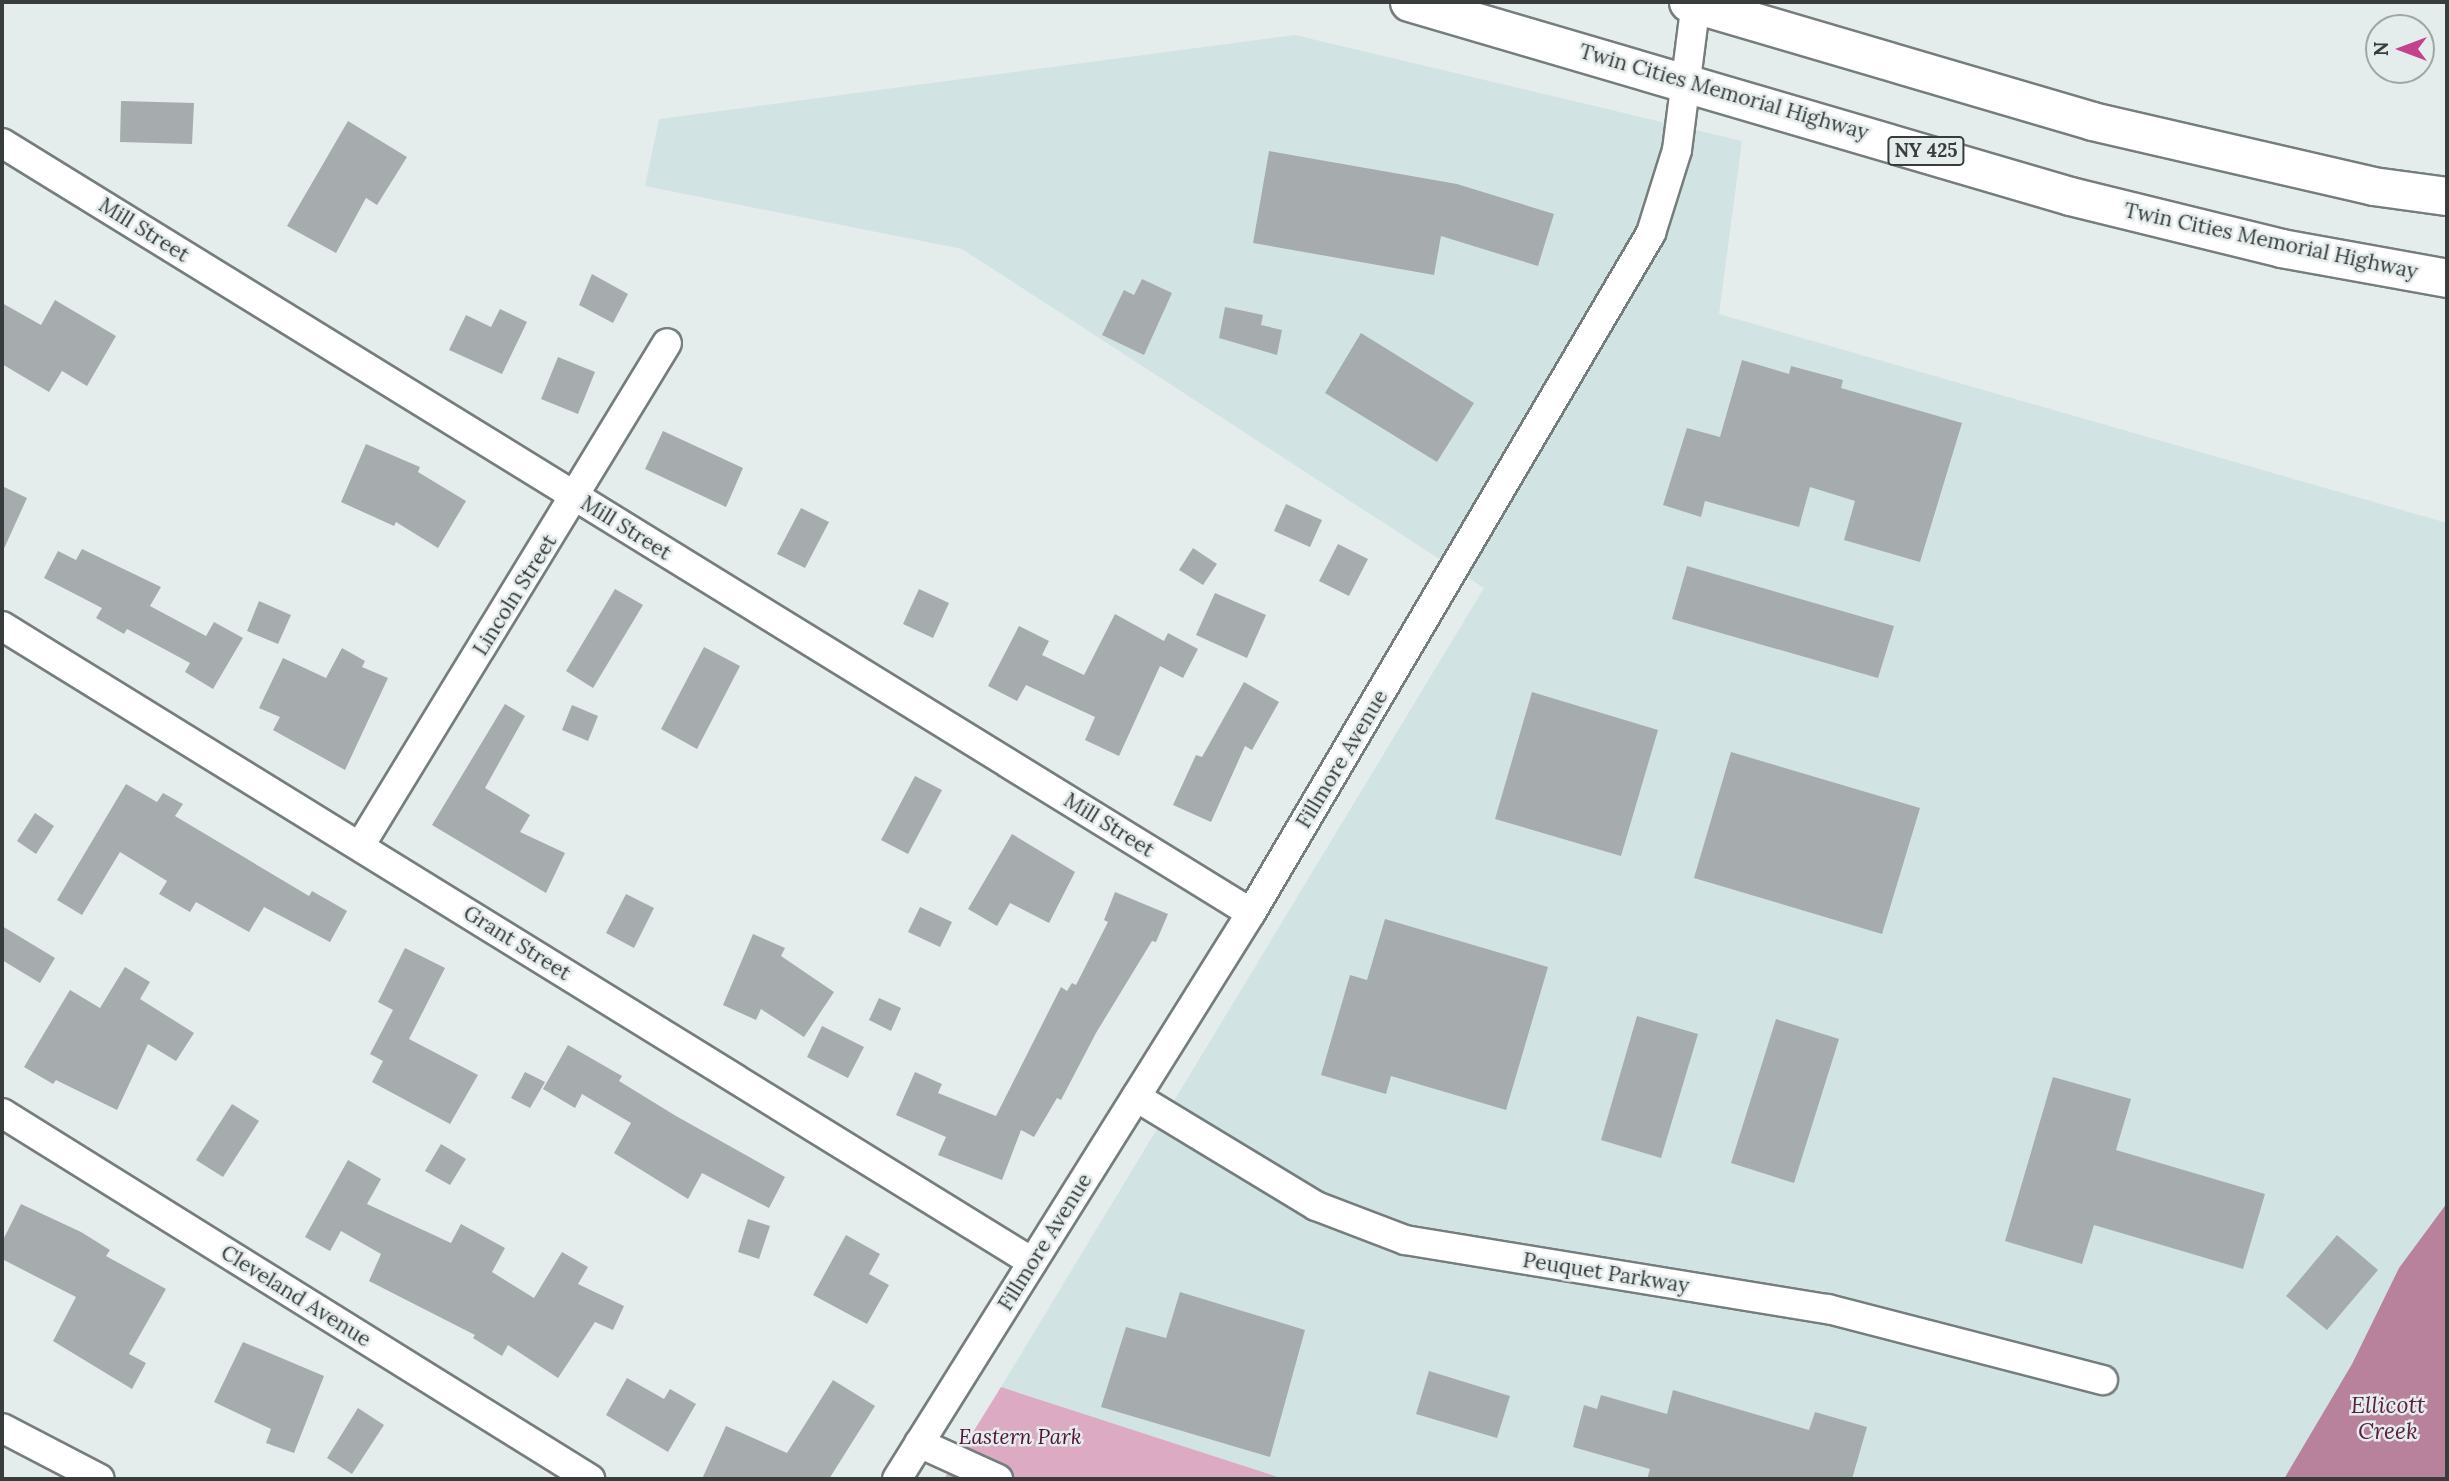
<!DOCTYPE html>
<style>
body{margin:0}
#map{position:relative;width:2449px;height:1481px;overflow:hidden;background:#e5ecec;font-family:Lora,serif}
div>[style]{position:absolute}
.built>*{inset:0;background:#d2e3e4}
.green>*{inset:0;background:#dcabc3}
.water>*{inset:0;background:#b8829d}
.building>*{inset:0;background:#a6acad}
.roads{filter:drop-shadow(2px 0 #767d7d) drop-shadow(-2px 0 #767d7d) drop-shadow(0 2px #767d7d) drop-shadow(0 -2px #767d7d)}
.minor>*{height:28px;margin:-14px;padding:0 14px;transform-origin:14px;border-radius:14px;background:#fff}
.major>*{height:37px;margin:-18.5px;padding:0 18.5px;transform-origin:18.5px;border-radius:18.5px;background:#fff}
span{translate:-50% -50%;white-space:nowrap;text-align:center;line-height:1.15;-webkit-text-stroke:5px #e5ecec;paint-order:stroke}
.shield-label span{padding:2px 5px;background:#e5ecec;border:2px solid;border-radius:5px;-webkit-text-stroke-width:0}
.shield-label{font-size:19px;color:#393c3c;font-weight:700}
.street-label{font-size:21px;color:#393c3c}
.park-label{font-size:21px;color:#521139;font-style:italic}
.water-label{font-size:23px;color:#5e1d43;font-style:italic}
.frame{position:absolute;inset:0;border:4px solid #393c3c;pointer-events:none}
.north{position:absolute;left:2365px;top:14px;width:70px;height:70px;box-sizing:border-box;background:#e5ecec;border:2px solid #a0a6a6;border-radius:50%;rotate:270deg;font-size:19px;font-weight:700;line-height:28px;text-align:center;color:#393c3c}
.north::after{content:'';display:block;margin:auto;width:24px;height:32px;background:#c2428e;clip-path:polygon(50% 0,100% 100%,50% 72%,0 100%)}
</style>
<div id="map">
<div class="built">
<div style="clip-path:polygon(1295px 35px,1742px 141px,1719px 314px,2447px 523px,2447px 1203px,2399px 1268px,2352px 1364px,2284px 1479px,1284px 1479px,1001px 1387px,1484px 588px,962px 249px,645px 186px,659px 119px)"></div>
</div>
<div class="green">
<div style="clip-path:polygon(1001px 1387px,1284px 1479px,944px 1479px)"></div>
</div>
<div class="water">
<div style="clip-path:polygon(2447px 1203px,2447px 1479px,2284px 1479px,2352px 1364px,2399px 1268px)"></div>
</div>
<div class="building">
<div style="clip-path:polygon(121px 101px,194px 103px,192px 144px,120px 142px)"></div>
<div style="clip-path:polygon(348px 121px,407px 157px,377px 205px,366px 198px,336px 253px,287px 226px)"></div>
<div style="clip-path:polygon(1269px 151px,1457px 184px,1554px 214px,1538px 266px,1441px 236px,1434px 275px,1253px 243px)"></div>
<div style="clip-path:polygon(592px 274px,628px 294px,613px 323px,579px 305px)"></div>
<div style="clip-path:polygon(1142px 279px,1172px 293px,1144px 355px,1102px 335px,1124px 290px,1134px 295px)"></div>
<div style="clip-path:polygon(55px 300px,116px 336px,87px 386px,62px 371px,49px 392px,2px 364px,2px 303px,41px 325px)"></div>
<div style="clip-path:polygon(1225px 307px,1263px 315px,1261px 325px,1282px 330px,1277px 355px,1219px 338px)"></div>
<div style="clip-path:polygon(500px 309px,527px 322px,502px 374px,449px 350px,466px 315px,491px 327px)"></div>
<div style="clip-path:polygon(1361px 333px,1474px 403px,1437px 462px,1325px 393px)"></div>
<div style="clip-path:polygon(558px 357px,595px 372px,578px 414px,541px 399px)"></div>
<div style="clip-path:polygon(1742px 360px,1789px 374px,1791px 366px,1843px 380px,1841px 388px,1962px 423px,1920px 562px,1844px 540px,1855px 501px,1810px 487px,1799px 527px,1705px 501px,1701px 517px,1663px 505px,1687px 428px,1720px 437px)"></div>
<div style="clip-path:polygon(663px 431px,743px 468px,726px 507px,645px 469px)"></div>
<div style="clip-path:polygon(366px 444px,420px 467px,418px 472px,466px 501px,438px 548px,396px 522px,394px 526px,341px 502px)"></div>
<div style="clip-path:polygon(2px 486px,27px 498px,2px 553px)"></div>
<div style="clip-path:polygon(1286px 504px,1322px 520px,1310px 547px,1274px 531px)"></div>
<div style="clip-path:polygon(801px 508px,829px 522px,805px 568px,777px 554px)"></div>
<div style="clip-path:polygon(1338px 544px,1368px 559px,1349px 596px,1319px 581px)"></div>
<div style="clip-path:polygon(1193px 548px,1217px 564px,1203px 585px,1179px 570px)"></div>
<div style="clip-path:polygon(82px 549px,161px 587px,150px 606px,206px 636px,214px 622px,243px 638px,213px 689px,185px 672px,190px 663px,127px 629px,124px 634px,96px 618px,102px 608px,44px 578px,58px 551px,76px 560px)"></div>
<div style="clip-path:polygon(1687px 566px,1894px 626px,1878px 678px,1672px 619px)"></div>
<div style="clip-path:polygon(615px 589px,643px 605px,593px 688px,566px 671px)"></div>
<div style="clip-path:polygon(919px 589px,949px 603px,933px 638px,903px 624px)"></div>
<div style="clip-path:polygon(1215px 593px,1266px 615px,1247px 658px,1196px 635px)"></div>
<div style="clip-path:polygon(259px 601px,291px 615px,278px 644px,247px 631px)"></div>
<div style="clip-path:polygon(1115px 614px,1164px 641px,1168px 633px,1198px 649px,1183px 678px,1160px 666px,1119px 756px,1085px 740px,1095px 717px,1026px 685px,1017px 701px,988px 686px,1019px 626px,1049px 641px,1042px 655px,1084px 675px)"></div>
<div style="clip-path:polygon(704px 647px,740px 666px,697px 749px,661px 729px)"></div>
<div style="clip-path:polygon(342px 648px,365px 661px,362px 667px,388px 678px,345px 770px,273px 730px,280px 717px,259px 708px,283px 658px,326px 678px)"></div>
<div style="clip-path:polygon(1244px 682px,1279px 702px,1252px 750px,1245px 746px,1211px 822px,1173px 805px,1196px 755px,1202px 757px)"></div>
<div style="clip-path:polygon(1532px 692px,1658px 730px,1621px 856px,1495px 819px)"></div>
<div style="clip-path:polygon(505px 704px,525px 716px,485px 788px,530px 815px,520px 832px,565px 853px,546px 893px,432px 825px)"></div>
<div style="clip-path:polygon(572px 705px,598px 716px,588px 741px,562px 730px)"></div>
<div style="clip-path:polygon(1731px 752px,1920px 808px,1882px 934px,1694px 878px)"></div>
<div style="clip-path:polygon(915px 776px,942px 790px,908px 854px,881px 840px)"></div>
<div style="clip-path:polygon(126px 784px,157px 802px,163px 793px,183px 804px,175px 816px,309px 896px,312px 891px,347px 911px,330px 942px,264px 907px,249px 932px,196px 902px,190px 912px,159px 894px,167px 881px,120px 852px,82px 915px,57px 900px)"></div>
<div style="clip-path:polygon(35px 813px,54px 826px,36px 854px,17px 841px)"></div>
<div style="clip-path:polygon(1012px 834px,1075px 872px,1049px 923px,1010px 903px,997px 926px,968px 909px)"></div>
<div style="clip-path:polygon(1115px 892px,1168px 914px,1156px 942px,1152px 941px,1096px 1033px,1061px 1100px,1057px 1098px,1034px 1137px,1021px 1130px,1002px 1180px,938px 1155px,946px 1137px,896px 1115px,915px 1072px,942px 1084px,938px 1093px,996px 1116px,1061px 987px,1067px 991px,1072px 983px,1076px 985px,1108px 922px,1104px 920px)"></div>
<div style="clip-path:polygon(626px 894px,654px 908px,634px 948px,606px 933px)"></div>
<div style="clip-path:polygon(920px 907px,952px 922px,940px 947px,908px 932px)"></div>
<div style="clip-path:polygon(1385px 919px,1548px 967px,1506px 1110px,1391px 1076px,1386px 1094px,1321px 1075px,1350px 975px,1367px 980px)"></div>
<div style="clip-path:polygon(2px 926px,55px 958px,40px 983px,2px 960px)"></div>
<div style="clip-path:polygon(753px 934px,785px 948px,781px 956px,834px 992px,804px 1037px,761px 1009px,756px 1020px,723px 1005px)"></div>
<div style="clip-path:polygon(405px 948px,445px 968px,409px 1039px,478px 1075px,450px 1124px,372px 1082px,383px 1061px,370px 1054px,393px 1010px,378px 1002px)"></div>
<div style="clip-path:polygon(125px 967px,150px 982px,140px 999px,194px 1033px,176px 1061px,148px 1044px,117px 1110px,56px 1080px,53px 1084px,24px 1067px,70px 990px,100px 1008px)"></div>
<div style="clip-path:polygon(879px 998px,901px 1008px,891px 1031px,869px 1020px)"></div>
<div style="clip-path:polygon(1637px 1016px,1698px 1034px,1661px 1158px,1601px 1140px)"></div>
<div style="clip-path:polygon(1776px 1019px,1839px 1039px,1794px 1183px,1731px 1163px)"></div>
<div style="clip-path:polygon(822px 1026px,864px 1047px,848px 1078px,807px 1057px)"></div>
<div style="clip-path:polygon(568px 1045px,622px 1076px,619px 1081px,676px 1116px,785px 1177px,769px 1208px,702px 1173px,688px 1199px,614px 1153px,631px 1123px,582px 1094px,575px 1108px,543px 1089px)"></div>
<div style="clip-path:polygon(525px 1072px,545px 1082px,530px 1108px,511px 1098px)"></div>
<div style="clip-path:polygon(2053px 1077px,2131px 1099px,2116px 1150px,2265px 1194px,2243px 1269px,2094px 1225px,2082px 1264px,2005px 1241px)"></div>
<div style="clip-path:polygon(232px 1104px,259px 1121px,223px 1177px,196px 1160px)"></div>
<div style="clip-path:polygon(441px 1144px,466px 1159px,450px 1185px,425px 1171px)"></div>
<div style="clip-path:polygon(348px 1160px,381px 1179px,367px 1204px,451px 1243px,461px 1224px,505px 1248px,492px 1272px,534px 1298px,562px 1252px,588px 1267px,578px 1284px,624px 1306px,613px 1330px,595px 1322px,558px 1378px,508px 1345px,502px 1356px,473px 1338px,475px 1335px,369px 1281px,381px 1254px,341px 1231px,330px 1251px,305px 1237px)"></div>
<div style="clip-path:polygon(21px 1204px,81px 1232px,110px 1250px,106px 1256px,166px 1289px,129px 1354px,146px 1363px,132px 1389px,53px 1341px,76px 1297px,2px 1259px,2px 1242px)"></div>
<div style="clip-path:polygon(748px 1219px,770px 1226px,759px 1259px,738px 1252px)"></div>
<div style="clip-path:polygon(846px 1235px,880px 1254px,869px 1274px,889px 1285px,867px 1324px,813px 1295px)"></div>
<div style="clip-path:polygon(2337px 1235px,2378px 1270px,2327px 1330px,2286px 1296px)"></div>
<div style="clip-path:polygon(1180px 1292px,1305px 1330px,1270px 1457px,1101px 1407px,1126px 1327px,1166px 1338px)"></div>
<div style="clip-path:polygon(243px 1342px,324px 1376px,294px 1453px,266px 1443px,271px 1429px,214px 1402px)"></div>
<div style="clip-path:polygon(1429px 1371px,1510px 1396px,1497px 1438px,1416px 1414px)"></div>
<div style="clip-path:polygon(627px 1378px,664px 1399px,670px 1389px,696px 1404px,668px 1452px,606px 1415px)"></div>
<div style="clip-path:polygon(833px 1380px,875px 1406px,829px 1479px,702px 1479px,726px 1426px,787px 1453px)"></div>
<div style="clip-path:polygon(1673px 1390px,1809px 1430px,1815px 1412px,1867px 1427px,1852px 1479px,1647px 1479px,1650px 1469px,1573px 1447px,1584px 1405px,1597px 1409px,1601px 1395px,1667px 1414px)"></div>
<div style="clip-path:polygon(358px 1408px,384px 1425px,352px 1474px,327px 1458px)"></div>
</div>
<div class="roads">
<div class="minor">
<div style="left:2px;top:143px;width:1467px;rotate:31.65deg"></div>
<div style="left:2px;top:626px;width:1211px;rotate:31.69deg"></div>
<div style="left:360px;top:846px;width:589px;rotate:-58.6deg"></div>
<div style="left:1136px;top:1097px;width:210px;rotate:31.2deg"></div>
<div style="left:1316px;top:1206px;width:95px;rotate:20.9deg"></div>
<div style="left:1405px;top:1240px;width:429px;rotate:9.3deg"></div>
<div style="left:1828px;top:1309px;width:284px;rotate:14.5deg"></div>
<div style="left:2px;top:1113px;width:693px;rotate:31.9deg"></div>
<div style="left:2px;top:1428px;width:110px;rotate:27.5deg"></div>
<div style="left:919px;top:1443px;width:87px;rotate:24.5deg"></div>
<div style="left:897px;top:1479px;width:668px;rotate:-57.98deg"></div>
<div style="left:1251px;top:913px;width:789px;rotate:-59.53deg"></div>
<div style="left:1651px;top:233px;width:87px;rotate:-72.6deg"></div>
<div style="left:1677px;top:150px;width:149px;rotate:-82.7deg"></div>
</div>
<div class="major">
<div style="left:1409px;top:2px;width:689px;rotate:16.36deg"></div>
<div style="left:2070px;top:196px;width:217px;rotate:13.8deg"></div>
<div style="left:2281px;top:248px;width:169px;rotate:10.2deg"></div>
<div style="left:1688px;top:2px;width:421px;rotate:16.4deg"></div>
<div style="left:2092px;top:121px;width:288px;rotate:13deg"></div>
<div style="left:2373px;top:186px;width:75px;rotate:7.7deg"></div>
</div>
</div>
<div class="shield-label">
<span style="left:1926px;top:151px">NY 425</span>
</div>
<div class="street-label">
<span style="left:1724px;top:92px;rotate:16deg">Twin Cities Memorial Highway</span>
<span style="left:144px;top:230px;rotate:32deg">Mill Street</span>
<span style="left:2271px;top:241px;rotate:12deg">Twin Cities Memorial Highway</span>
<span style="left:626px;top:528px;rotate:32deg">Mill Street</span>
<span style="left:515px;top:595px;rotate:-58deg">Lincoln Street</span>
<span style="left:1342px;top:759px;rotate:-59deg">Fillmore Avenue</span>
<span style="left:1109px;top:825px;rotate:32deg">Mill Street</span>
<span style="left:517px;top:943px;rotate:32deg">Grant Street</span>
<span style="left:1045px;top:1242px;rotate:-58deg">Fillmore Avenue</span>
<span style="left:1606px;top:1273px;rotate:9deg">Peuquet Parkway</span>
<span style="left:296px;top:1296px;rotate:32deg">Cleveland Avenue</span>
</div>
<div class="park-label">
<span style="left:1020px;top:1437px">Eastern Park</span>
</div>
<div class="water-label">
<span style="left:2388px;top:1418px">Ellicott<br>Creek</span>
</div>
<div class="frame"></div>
<div class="north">N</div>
</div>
